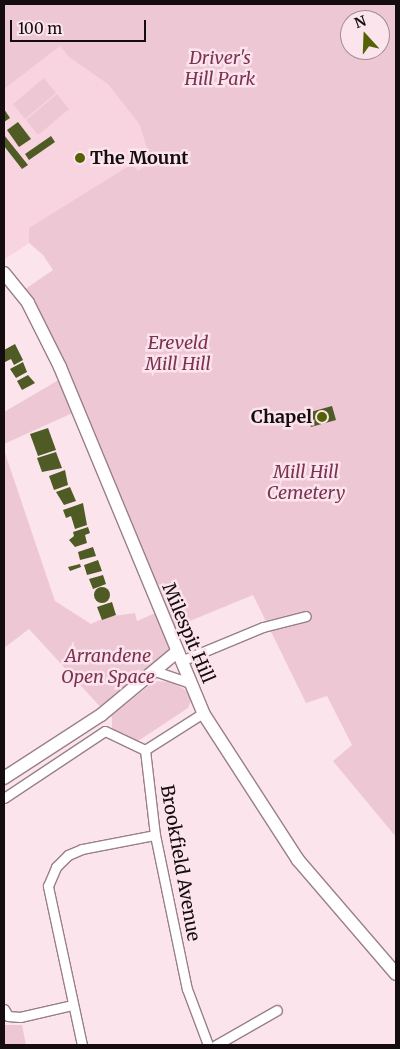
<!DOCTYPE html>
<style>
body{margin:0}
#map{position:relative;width:400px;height:1049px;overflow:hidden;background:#fbe4ec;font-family:Merriweather,serif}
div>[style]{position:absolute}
.built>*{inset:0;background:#f8d3e0}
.green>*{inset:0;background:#eec7d5}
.building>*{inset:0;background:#4f5b24}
.round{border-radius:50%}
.roads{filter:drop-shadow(1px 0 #997f88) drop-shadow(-1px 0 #997f88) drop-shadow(0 1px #997f88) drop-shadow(0 -1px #997f88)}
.street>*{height:9px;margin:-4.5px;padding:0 4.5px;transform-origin:4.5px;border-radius:4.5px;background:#fff}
.secondary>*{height:12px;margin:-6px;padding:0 6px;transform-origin:6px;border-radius:6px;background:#fff}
.dots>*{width:14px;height:14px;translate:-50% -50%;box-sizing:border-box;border:2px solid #fbe4ec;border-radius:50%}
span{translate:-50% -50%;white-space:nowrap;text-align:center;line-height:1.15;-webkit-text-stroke:5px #fbe4ec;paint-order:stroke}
.park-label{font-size:18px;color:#7c3253;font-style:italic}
.poi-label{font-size:18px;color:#150c0f;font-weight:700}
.left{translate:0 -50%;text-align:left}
.right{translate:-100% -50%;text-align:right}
.street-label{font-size:18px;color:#150c0f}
.frame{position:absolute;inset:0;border:5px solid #150c0f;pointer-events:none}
.north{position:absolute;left:340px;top:10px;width:50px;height:50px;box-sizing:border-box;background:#fbe4ec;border:1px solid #9f8e94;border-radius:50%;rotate:340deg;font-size:14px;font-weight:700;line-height:20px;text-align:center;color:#150c0f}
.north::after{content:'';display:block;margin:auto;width:18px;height:22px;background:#546206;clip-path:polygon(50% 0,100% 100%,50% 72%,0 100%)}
.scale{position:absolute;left:10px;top:20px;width:136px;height:22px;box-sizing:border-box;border:2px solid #150c0f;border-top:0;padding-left:6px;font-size:15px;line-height:18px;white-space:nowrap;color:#150c0f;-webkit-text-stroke:4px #fbe4ec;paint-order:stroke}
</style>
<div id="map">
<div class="built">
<div style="clip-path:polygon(75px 34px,176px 146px,5px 259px,4px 87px)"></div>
</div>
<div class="green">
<div style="clip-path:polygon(evenodd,4px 4px,396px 4px,396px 837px,333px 761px,352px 745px,327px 696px,306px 703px,253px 595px,168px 630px,177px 652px,105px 712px,29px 629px,4px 648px,4px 450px,55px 601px,91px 624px,106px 617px,135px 613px,137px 621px,160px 611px,21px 292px,53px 270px,43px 255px,29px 243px,29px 228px,132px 164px,138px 171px,151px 162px,140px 125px,108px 84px,69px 57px,60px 46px,4px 89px,4px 4px,350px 20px,380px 20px,380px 50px,350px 50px,350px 20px)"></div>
<div style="clip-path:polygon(44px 78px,56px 93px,25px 119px,13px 104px)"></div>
<div style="clip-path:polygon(57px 94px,69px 109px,38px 135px,26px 120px)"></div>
<div style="clip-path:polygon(62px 378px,77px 411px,4px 444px,4px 412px)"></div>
<div style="clip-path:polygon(155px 681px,171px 682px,184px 689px,192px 698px,188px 708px,138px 741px,123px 739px,112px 728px,112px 715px)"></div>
<div style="clip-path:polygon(4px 1025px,22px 1025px,26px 1045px,4px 1045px)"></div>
</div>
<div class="building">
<div style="clip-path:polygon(4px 109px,10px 118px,4px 122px)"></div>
<div style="clip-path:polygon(18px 122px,31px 139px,19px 147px,7px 130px)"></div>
<div style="clip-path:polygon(4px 135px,28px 165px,22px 169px,4px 146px)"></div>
<div style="clip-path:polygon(51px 136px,55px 142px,29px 160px,25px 154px)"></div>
<div style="clip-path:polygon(15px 344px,23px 360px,14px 365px,11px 359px,5px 362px,4px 350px)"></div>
<div style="clip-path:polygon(23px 362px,27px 372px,16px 378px,10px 369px)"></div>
<div style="clip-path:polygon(28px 375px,35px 383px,22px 390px,17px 381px)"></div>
<div style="clip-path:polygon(332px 406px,336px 420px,311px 427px,307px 413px)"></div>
<div style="clip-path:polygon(48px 428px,56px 450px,38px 456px,30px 434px)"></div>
<div style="clip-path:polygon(56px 452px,62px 468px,42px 472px,37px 458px)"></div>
<div style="clip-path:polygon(65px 470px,68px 485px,54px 490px,49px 476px)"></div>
<div style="clip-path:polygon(70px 487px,76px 501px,64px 505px,56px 492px)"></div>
<div style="clip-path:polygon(83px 503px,87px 525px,75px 529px,71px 516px,66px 518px,63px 510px)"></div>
<div style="clip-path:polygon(88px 527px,90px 533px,85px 535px,87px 543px,75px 547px,69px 540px,74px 536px,73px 532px)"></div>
<div style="clip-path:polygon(93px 547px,96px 556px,80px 560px,78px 552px)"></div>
<div style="clip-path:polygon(98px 560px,102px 571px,87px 575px,84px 565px)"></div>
<div style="clip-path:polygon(80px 564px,81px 567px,70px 571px,68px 567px)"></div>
<div style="clip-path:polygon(103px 575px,106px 584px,93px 589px,89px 579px)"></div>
<div class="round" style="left:94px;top:587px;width:16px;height:16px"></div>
<div style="clip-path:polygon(112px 602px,116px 615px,102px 620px,97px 607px)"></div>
</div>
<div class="roads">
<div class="street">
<div style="left:181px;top:661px;width:89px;rotate:-22.5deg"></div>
<div style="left:263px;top:627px;width:44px;rotate:-14.3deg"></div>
<div style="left:155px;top:671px;width:37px;rotate:19deg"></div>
<div style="left:203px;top:713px;width:69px;rotate:147.5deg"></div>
<div style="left:145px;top:750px;width:86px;rotate:83.3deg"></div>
<div style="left:155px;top:835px;width:157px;rotate:78.3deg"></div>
<div style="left:187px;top:989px;width:60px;rotate:69.4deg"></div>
<div style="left:4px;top:798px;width:121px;rotate:-33.6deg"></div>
<div style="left:105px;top:731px;width:44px;rotate:25.4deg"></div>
<div style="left:4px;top:1009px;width:8px;rotate:60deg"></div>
<div style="left:8px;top:1016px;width:12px;rotate:5deg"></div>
<div style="left:20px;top:1017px;width:53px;rotate:-13deg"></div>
<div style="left:82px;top:1045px;width:163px;rotate:-102.1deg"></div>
<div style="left:48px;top:886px;width:21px;rotate:-67deg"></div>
<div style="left:56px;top:867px;width:17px;rotate:-45deg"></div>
<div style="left:68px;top:855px;width:15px;rotate:-23deg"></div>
<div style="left:82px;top:849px;width:74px;rotate:-10.9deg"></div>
<div style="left:216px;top:1045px;width:70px;rotate:-29.8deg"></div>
</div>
<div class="secondary">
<div style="left:4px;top:273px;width:38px;rotate:51deg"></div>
<div style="left:28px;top:303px;width:72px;rotate:63.4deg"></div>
<div style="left:60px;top:367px;width:374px;rotate:67.5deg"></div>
<div style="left:203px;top:713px;width:175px;rotate:57.1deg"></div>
<div style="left:298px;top:860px;width:150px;rotate:49.3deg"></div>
<div style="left:4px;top:778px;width:116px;rotate:-33deg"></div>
<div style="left:101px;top:715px;width:99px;rotate:-39.7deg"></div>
</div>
</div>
<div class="dots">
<div style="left:80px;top:158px;background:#546206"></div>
<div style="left:322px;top:417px;background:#546206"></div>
</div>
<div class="park-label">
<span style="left:220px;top:69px">Driver's<br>Hill Park</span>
<span style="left:178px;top:354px">Ereveld<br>Mill Hill</span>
<span style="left:306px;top:483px">Mill Hill<br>Cemetery</span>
<span style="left:108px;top:667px">Arrandene<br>Open Space</span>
</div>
<div class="poi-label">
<span class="left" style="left:90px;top:158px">The Mount</span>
<span class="right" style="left:312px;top:417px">Chapel</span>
</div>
<div class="street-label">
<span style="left:188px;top:633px;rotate:67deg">Milespit Hill</span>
<span style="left:180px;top:863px;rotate:80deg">Brookfield Avenue</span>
</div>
<div class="frame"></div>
<div class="north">N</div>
<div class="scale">100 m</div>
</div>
